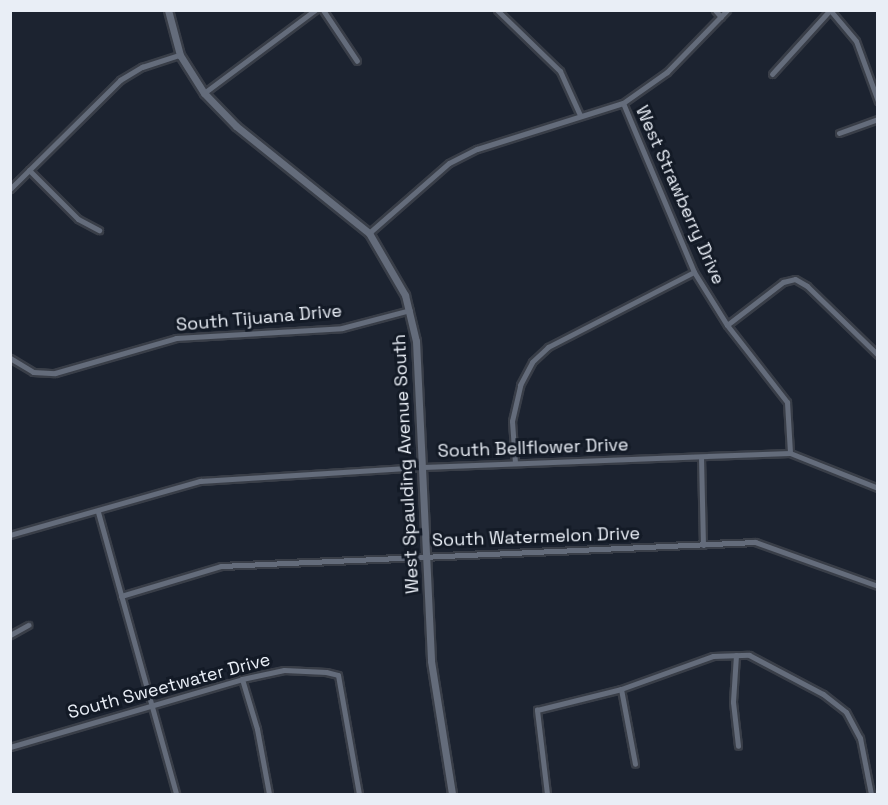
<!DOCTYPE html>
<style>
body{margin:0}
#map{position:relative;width:888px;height:805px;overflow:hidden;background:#1c2330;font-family:"Space Grotesk",sans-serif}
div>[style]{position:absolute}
.roads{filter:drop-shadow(2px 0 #393e48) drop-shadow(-2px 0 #393e48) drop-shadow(0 2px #393e48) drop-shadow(0 -2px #393e48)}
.minor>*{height:5px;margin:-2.5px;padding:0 2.5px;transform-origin:2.5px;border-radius:2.5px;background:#646c7b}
.tertiary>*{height:7px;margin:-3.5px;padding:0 3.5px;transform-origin:3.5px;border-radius:3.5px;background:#646c7b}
span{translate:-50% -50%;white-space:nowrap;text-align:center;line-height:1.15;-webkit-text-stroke:6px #131a26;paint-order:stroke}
.street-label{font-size:18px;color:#e9eef6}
.frame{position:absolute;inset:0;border:12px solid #e9eef6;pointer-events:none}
</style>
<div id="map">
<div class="roads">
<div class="minor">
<div style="left:323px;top:10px;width:61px;rotate:56.3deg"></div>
<div style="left:497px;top:10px;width:88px;rotate:44.1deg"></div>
<div style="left:560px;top:71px;width:48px;rotate:65.6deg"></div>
<div style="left:715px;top:10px;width:9px;rotate:49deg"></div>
<div style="left:830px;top:10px;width:40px;rotate:50deg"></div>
<div style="left:856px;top:41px;width:64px;rotate:69.9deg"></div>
<div style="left:772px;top:74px;width:86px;rotate:-47.8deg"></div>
<div style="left:204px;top:93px;width:139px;rotate:-36.8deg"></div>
<div style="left:623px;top:103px;width:183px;rotate:67.2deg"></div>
<div style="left:694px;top:272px;width:62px;rotate:58.1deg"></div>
<div style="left:727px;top:325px;width:98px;rotate:52.1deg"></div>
<div style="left:787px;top:402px;width:51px;rotate:86.6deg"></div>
<div style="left:839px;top:133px;width:41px;rotate:-19.7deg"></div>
<div style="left:29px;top:170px;width:69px;rotate:45deg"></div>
<div style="left:78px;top:219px;width:24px;rotate:28deg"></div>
<div style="left:10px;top:189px;width:155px;rotate:-44.7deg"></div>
<div style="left:120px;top:80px;width:26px;rotate:-31deg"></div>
<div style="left:142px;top:67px;width:40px;rotate:-18deg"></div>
<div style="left:369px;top:233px;width:106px;rotate:-41.2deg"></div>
<div style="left:449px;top:163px;width:31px;rotate:-27deg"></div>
<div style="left:477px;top:149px;width:153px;rotate:-17.5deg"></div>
<div style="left:623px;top:103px;width:54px;rotate:-35.2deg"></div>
<div style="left:667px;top:72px;width:86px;rotate:-45.9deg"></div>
<div style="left:727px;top:325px;width:71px;rotate:-37.5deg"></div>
<div style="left:783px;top:282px;width:12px;rotate:-14deg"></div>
<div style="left:795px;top:279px;width:14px;rotate:30deg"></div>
<div style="left:807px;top:286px;width:99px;rotate:44.2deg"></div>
<div style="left:10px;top:358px;width:27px;rotate:31deg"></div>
<div style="left:33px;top:372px;width:22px;rotate:3deg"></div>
<div style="left:55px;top:373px;width:126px;rotate:-16.1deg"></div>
<div style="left:176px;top:338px;width:166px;rotate:-3.4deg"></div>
<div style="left:342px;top:328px;width:70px;rotate:-14.8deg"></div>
<div style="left:701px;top:457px;width:88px;rotate:88.7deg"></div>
<div style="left:515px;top:463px;width:42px;rotate:-94.1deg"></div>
<div style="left:512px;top:421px;width:37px;rotate:-77deg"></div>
<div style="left:520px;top:385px;width:26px;rotate:-62deg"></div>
<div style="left:532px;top:362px;width:22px;rotate:-43deg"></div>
<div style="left:548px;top:347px;width:164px;rotate:-27.2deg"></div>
<div style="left:98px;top:512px;width:293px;rotate:74.5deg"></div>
<div style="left:10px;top:535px;width:198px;rotate:-15.9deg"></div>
<div style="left:200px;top:481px;width:223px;rotate:-3.6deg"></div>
<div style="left:423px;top:467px;width:367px;rotate:-2.2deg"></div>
<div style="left:790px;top:453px;width:95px;rotate:21.7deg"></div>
<div style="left:121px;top:596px;width:104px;rotate:-16.7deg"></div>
<div style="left:221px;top:566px;width:535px;rotate:-2.57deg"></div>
<div style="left:755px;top:542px;width:131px;rotate:19.7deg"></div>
<div style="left:10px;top:635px;width:21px;rotate:-29deg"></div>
<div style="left:736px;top:655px;width:47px;rotate:93.7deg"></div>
<div style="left:733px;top:702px;width:44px;rotate:83.5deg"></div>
<div style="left:242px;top:679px;width:52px;rotate:73.3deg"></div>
<div style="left:257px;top:729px;width:66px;rotate:79.5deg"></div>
<div style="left:621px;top:689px;width:76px;rotate:79.4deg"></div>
<div style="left:10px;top:747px;width:242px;rotate:-16.3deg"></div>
<div style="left:242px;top:679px;width:43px;rotate:-12.1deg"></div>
<div style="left:284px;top:670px;width:42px;rotate:2.7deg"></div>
<div style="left:326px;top:672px;width:12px;rotate:14deg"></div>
<div style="left:338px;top:675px;width:121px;rotate:80deg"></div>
<div style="left:547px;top:794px;width:85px;rotate:-96.8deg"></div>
<div style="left:537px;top:710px;width:87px;rotate:-14deg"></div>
<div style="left:621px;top:689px;width:98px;rotate:-19.7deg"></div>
<div style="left:713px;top:656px;width:36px;rotate:-2deg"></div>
<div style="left:749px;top:655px;width:84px;rotate:27.8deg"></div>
<div style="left:823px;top:694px;width:29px;rotate:38deg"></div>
<div style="left:846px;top:712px;width:30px;rotate:62deg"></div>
<div style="left:860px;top:738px;width:57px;rotate:78.9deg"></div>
</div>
<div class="tertiary">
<div style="left:168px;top:10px;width:47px;rotate:75.1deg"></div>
<div style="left:180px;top:55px;width:45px;rotate:57.7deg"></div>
<div style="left:204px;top:93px;width:46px;rotate:45.9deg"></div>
<div style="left:236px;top:126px;width:171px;rotate:38.8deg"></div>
<div style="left:369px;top:233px;width:72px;rotate:59.9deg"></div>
<div style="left:405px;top:295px;width:47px;rotate:76.6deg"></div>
<div style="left:416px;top:341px;width:320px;rotate:87.3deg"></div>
<div style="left:431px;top:661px;width:135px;rotate:81deg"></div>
</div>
</div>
<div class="street-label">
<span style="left:680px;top:195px;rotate:66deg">West Strawberry Drive</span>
<span style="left:259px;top:318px;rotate:-5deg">South Tijuana Drive</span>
<span style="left:533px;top:448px;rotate:-2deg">South Bellflower Drive</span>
<span style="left:406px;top:464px;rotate:-93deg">West Spaulding Avenue South</span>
<span style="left:536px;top:537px;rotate:-2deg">South Watermelon Drive</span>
<span style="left:169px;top:686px;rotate:-15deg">South Sweetwater Drive</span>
</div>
<div class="frame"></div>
</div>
